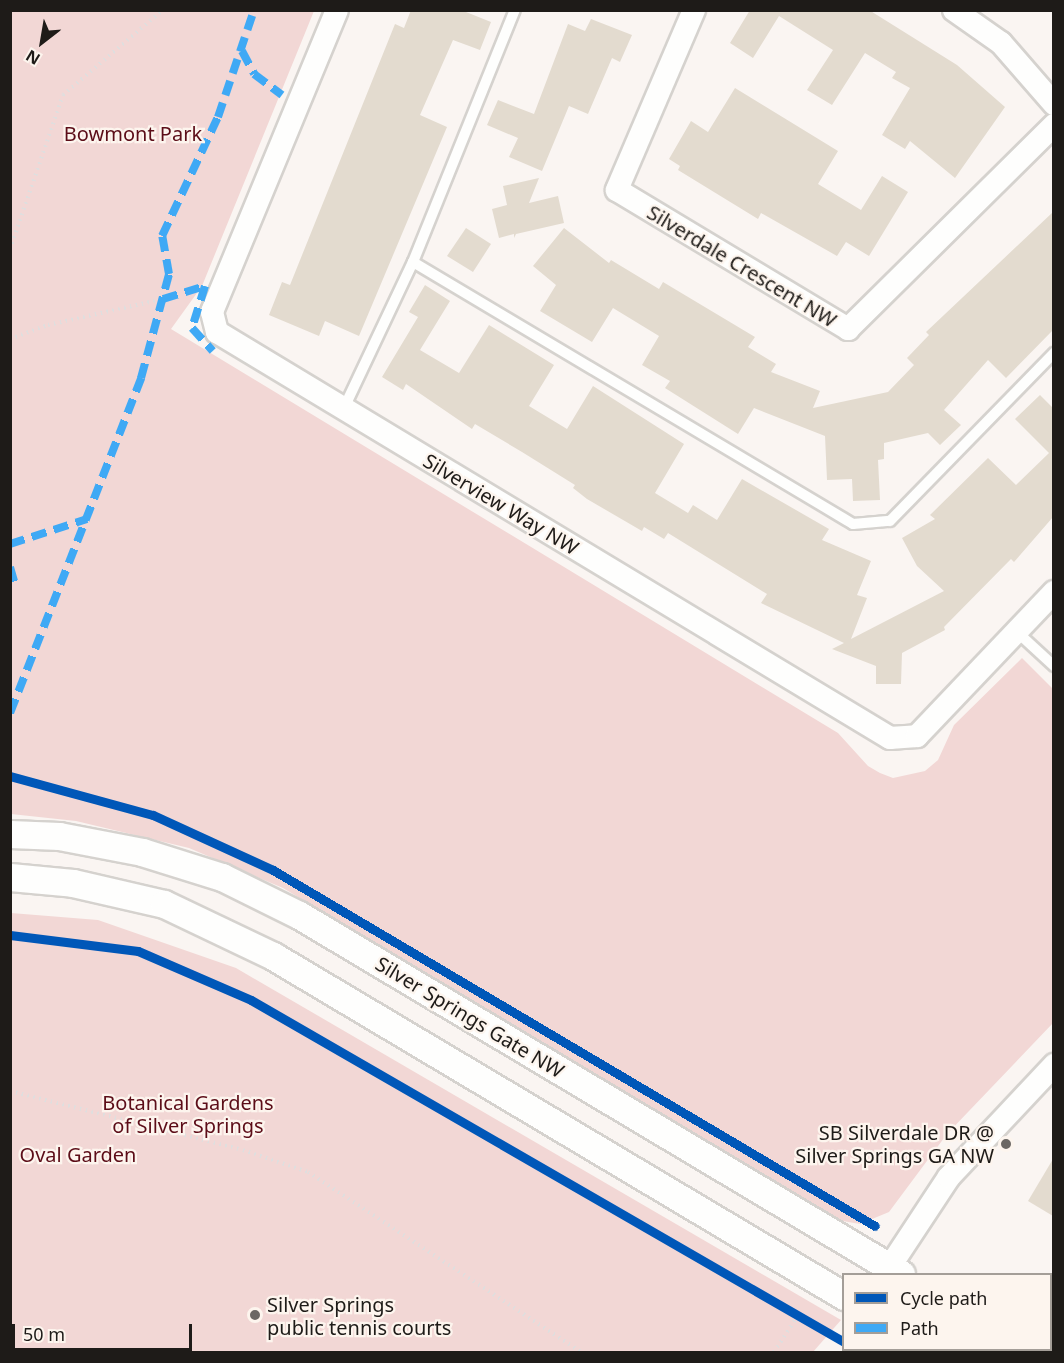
<!DOCTYPE html>
<style>
body{margin:0}
#map{position:relative;width:1064px;height:1363px;overflow:hidden;background:#faf5f2;font-family:"Noto Sans",sans-serif}
div>[style]{position:absolute}
.green>*{inset:0;background:#f2d7d5}
.building>*{inset:0;background:#e3dbcf}
.path>*{height:4px;margin-top:-2px;transform-origin:0;background:repeating-linear-gradient(90deg,#e0dede 0 1.5px,transparent 0 6px)}
.roads{filter:drop-shadow(2px 0 #d5d2ce) drop-shadow(-2px 0 #d5d2ce) drop-shadow(0 2px #d5d2ce) drop-shadow(0 -2px #d5d2ce)}
.service>*{height:10px;margin:-5px;padding:0 5px;transform-origin:5px;border-radius:5px;background:#fefefd}
.minor>*{height:22px;margin:-11px;padding:0 11px;transform-origin:11px;border-radius:11px;background:#fefefd}
.tertiary>*{height:27px;margin:-13.5px;padding:0 13.5px;transform-origin:13.5px;border-radius:13.5px;background:#fefefd}
.quiet>*{height:8px;margin-top:-4px;transform-origin:0;background:repeating-linear-gradient(90deg,#3fa9f5 0 15px,transparent 0 23px)}
.cycleway>*{height:9px;margin:-4.5px;padding:0 4.5px;transform-origin:4.5px;border-radius:4.5px;background:#0057b8}
.dots>*{width:16px;height:16px;translate:-50% -50%;box-sizing:border-box;border:3px solid #fdf5ee;border-radius:50%}
span{translate:-50% -50%;white-space:nowrap;text-align:center;line-height:1.15;-webkit-text-stroke:4.5px #fdf5ee;paint-order:stroke}
.park-label{font-size:20px;color:#5c0d18}
.street-label{font-size:20px;color:#1e1b18}
.poi-label{font-size:20px;color:#1e1b18}
.right{translate:-100% -50%;text-align:right}
.left{translate:0 -50%;text-align:left}
.frame{position:absolute;inset:0;border:12px solid #1e1b18;pointer-events:none}
.legend{position:absolute;left:842px;top:1273px;width:210px;height:78px;box-sizing:border-box;background:#fdf5ee;border:2px solid #a49e98;margin:0;padding:8px 10px;list-style:none;font-size:18px;color:#1e1b18}
.legend li{display:flex;align-items:center;gap:12px;height:30px}
.legend b{width:30px;border:2px solid #a49e98}
.north{position:absolute;left:12px;top:12px;width:60px;height:60px;-webkit-text-stroke:4px #fdf5ee;paint-order:stroke;rotate:211deg;font-size:16px;font-weight:700;line-height:24px;text-align:center;color:#1e1b18}
.north::after{content:'';display:block;margin:auto;width:21px;height:27px;background:#1e1b18;clip-path:polygon(50% 0,100% 100%,50% 72%,0 100%)}
.scale{position:absolute;left:12px;top:1324px;width:180px;height:27px;box-sizing:border-box;border:3px solid #1e1b18;border-top:0;padding-left:8px;font-size:18px;line-height:21px;white-space:nowrap;color:#1e1b18;-webkit-text-stroke:4px #fdf5ee;paint-order:stroke}
</style>
<div id="map">
<div class="green">
<div style="clip-path:polygon(11px 10px,314px 11px,202px 286px,171px 329px,838px 733px,868px 766px,880px 773px,893px 778px,925px 771px,938px 760px,954px 725px,1022px 658px,1053px 689px,1053px 1023px,947px 1134px,889px 1212px,860px 1224px,837px 1220px,283px 888px,189px 848px,76px 821px,11px 814px)"></div>
<div style="clip-path:polygon(11px 913px,98px 920px,236px 968px,841px 1320px,813px 1352px,11px 1352px)"></div>
</div>
<div class="building">
<div style="clip-path:polygon(411px 10px,461px 10px,491px 22px,480px 50px,453px 40px,420px 115px,447px 127px,359px 336px,325px 321px,319px 336px,269px 315px,282px 282px,290px 285px,395px 24px,404px 28px)"></div>
<div style="clip-path:polygon(750px 10px,869px 10px,957px 65px,1005px 107px,955px 178px,910px 141px,905px 149px,882px 135px,910px 88px,892px 78px,896px 72px,865px 53px,832px 105px,807px 90px,833px 50px,779px 16px,753px 58px,730px 43px)"></div>
<div style="clip-path:polygon(591px 19px,632px 35px,620px 62px,612px 58px,588px 114px,569px 106px,542px 171px,509px 157px,518px 138px,487px 125px,498px 100px,534px 114px,568px 24px,585px 31px)"></div>
<div style="clip-path:polygon(735px 88px,838px 151px,818px 184px,861px 210px,882px 176px,908px 192px,869px 256px,846px 242px,837px 256px,761px 213px,758px 219px,678px 170px,680px 166px,669px 159px,691px 121px,708px 132px)"></div>
<div style="clip-path:polygon(539px 178px,529px 203px,558px 196px,564px 223px,516px 234px,514px 238px,514px 234px,499px 238px,492px 209px,507px 205px,503px 186px)"></div>
<div style="clip-path:polygon(1053px 212px,1053px 330px,1006px 378px,988px 360px,944px 410px,961px 425px,940px 445px,928px 433px,884px 443px,884px 459px,878px 460px,880px 500px,853px 501px,852px 479px,827px 480px,825px 436px,754px 408px,738px 434px,665px 388px,670px 381px,642px 365px,659px 336px,613px 308px,592px 342px,540px 311px,556px 285px,533px 266px,564px 228px,609px 263px,611px 260px,659px 289px,663px 282px,755px 337px,748px 347px,776px 364px,771px 372px,820px 391px,813px 408px,888px 392px,914px 365px,907px 358px,929px 335px,926px 332px)"></div>
<div style="clip-path:polygon(466px 228px,491px 244px,473px 272px,447px 256px)"></div>
<div style="clip-path:polygon(425px 285px,450px 301px,420px 350px,459px 373px,489px 325px,554px 365px,529px 406px,567px 429px,593px 386px,684px 444px,655px 493px,688px 513px,693px 505px,717px 520px,742px 479px,829px 529px,822px 540px,871px 561px,857px 595px,867px 598px,851px 639px,944px 591px,917px 566px,902px 538px,935px 519px,930px 515px,988px 458px,1016px 485px,1049px 453px,1015px 419px,1040px 395px,1053px 408px,1053px 517px,1014px 562px,1011px 559px,944px 627px,945px 630px,902px 653px,901px 684px,876px 684px,876px 666px,832px 649px,844px 643px,761px 603px,767px 594px,668px 533px,664px 539px,644px 527px,642px 531px,587px 499px,573px 488px,575px 485px,522px 452px,475px 424px,472px 429px,406px 384px,403px 390px,382px 377px,418px 317px,409px 312px)"></div>
<div style="clip-path:polygon(1053px 1159px,1053px 1216px,1028px 1201px)"></div>
</div>
<div class="path">
<div style="left:10px;top:249px;width:163px;rotate:-71deg"></div>
<div style="left:63px;top:95px;width:131px;rotate:-40.4deg"></div>
<div style="left:10px;top:339px;width:40px;rotate:-20.2deg"></div>
<div style="left:48px;top:325px;width:118px;rotate:-12.7deg"></div>
<div style="left:10px;top:1091px;width:240px;rotate:14.2deg"></div>
<div style="left:243px;top:1150px;width:69px;rotate:18.7deg"></div>
<div style="left:308px;top:1172px;width:327px;rotate:33.4deg"></div>
<div style="left:774px;top:1352px;width:44px;rotate:-57deg"></div>
</div>
<div class="roads">
<div class="service">
<div style="left:413px;top:262px;width:512px;rotate:30.77deg"></div>
<div style="left:853px;top:524px;width:37px;rotate:-5deg"></div>
<div style="left:890px;top:521px;width:235px;rotate:-45.7deg"></div>
<div style="left:343px;top:410px;width:164px;rotate:-64.7deg"></div>
<div style="left:413px;top:262px;width:272px;rotate:-68deg"></div>
<div style="left:1016px;top:631px;width:52px;rotate:42.6deg"></div>
</div>
<div class="minor">
<div style="left:337px;top:10px;width:327px;rotate:112.5deg"></div>
<div style="left:212px;top:312px;width:21px;rotate:76deg"></div>
<div style="left:217px;top:332px;width:786px;rotate:31.1deg"></div>
<div style="left:890px;top:738px;width:27px;rotate:-4deg"></div>
<div style="left:917px;top:736px;width:199px;rotate:-46.4deg"></div>
<div style="left:694px;top:10px;width:196px;rotate:113.2deg"></div>
<div style="left:617px;top:190px;width:270px;rotate:31deg"></div>
<div style="left:848px;top:329px;width:290px;rotate:-44.7deg"></div>
<div style="left:954px;top:10px;width:57px;rotate:35.1deg"></div>
<div style="left:1001px;top:43px;width:81px;rotate:49deg"></div>
<div style="left:885px;top:1274px;width:116px;rotate:-56.6deg"></div>
<div style="left:949px;top:1177px;width:154px;rotate:-46.8deg"></div>
</div>
<div class="tertiary">
<div style="left:10px;top:834px;width:49px;rotate:2.3deg"></div>
<div style="left:59px;top:836px;width:85px;rotate:10.9deg"></div>
<div style="left:142px;top:852px;width:84px;rotate:17.4deg"></div>
<div style="left:222px;top:877px;width:86px;rotate:26.3deg"></div>
<div style="left:299px;top:915px;width:701px;rotate:30.81deg"></div>
<div style="left:10px;top:877px;width:63px;rotate:5.4deg"></div>
<div style="left:73px;top:883px;width:93px;rotate:13deg"></div>
<div style="left:164px;top:904px;width:121px;rotate:25.5deg"></div>
<div style="left:273px;top:956px;width:665px;rotate:30.77deg"></div>
<div style="left:931px;top:1350px;width:5px;rotate:22deg"></div>
<div style="left:1025px;top:1350px;width:5px;rotate:22deg"></div>
</div>
</div>
<div class="quiet">
<div style="left:242px;top:51px;width:26px;rotate:62deg"></div>
<div style="left:254px;top:74px;width:35px;rotate:37deg"></div>
<div style="left:205px;top:286px;width:44px;rotate:107.2deg"></div>
<div style="left:192px;top:328px;width:31px;rotate:48deg"></div>
<div style="left:163px;top:299px;width:44px;rotate:-17.2deg"></div>
<div style="left:10px;top:544px;width:81px;rotate:-18deg"></div>
<div style="left:10px;top:567px;width:18px;rotate:74deg"></div>
<div style="left:10px;top:713px;width:360px;rotate:-68.6deg"></div>
<div style="left:141px;top:378px;width:108px;rotate:-74.9deg"></div>
<div style="left:169px;top:274px;width:39px;rotate:-100deg"></div>
<div style="left:162px;top:236px;width:132px;rotate:-64.8deg"></div>
<div style="left:218px;top:117px;width:113px;rotate:-71.4deg"></div>
</div>
<div class="cycleway">
<div style="left:10px;top:776px;width:148px;rotate:15.3deg"></div>
<div style="left:153px;top:815px;width:132px;rotate:24.6deg"></div>
<div style="left:273px;top:870px;width:699px;rotate:30.6deg"></div>
<div style="left:10px;top:935px;width:129px;rotate:7.1deg"></div>
<div style="left:138px;top:951px;width:123px;rotate:23.4deg"></div>
<div style="left:251px;top:1000px;width:685px;rotate:29.97deg"></div>
</div>
<div class="dots">
<div style="left:1006px;top:1144px;background:#6b6764"></div>
<div style="left:255px;top:1315px;background:#6b6764"></div>
</div>
<div class="park-label">
<span style="left:133px;top:133px">Bowmont Park</span>
<span style="left:188px;top:1114px">Botanical Gardens<br>of Silver Springs</span>
<span style="left:78px;top:1154px">Oval Garden</span>
</div>
<div class="street-label">
<span style="left:742px;top:266px;rotate:31deg">Silverdale Crescent NW</span>
<span style="left:501px;top:504px;rotate:31deg">Silverview Way NW</span>
<span style="left:470px;top:1017px;rotate:31deg">Silver Springs Gate NW</span>
</div>
<div class="poi-label">
<span class="right" style="left:994px;top:1144px">SB Silverdale DR @<br>Silver Springs GA NW</span>
<span class="left" style="left:267px;top:1316px">Silver Springs<br>public tennis courts</span>
</div>
<div class="frame"></div>
<ul class="legend">
<li><b style="height:8px;background:#0057b8"></b>Cycle path</li>
<li><b style="height:8px;background:#3fa9f5"></b>Path</li>
</ul>
<div class="north">N</div>
<div class="scale">50 m</div>
</div>
